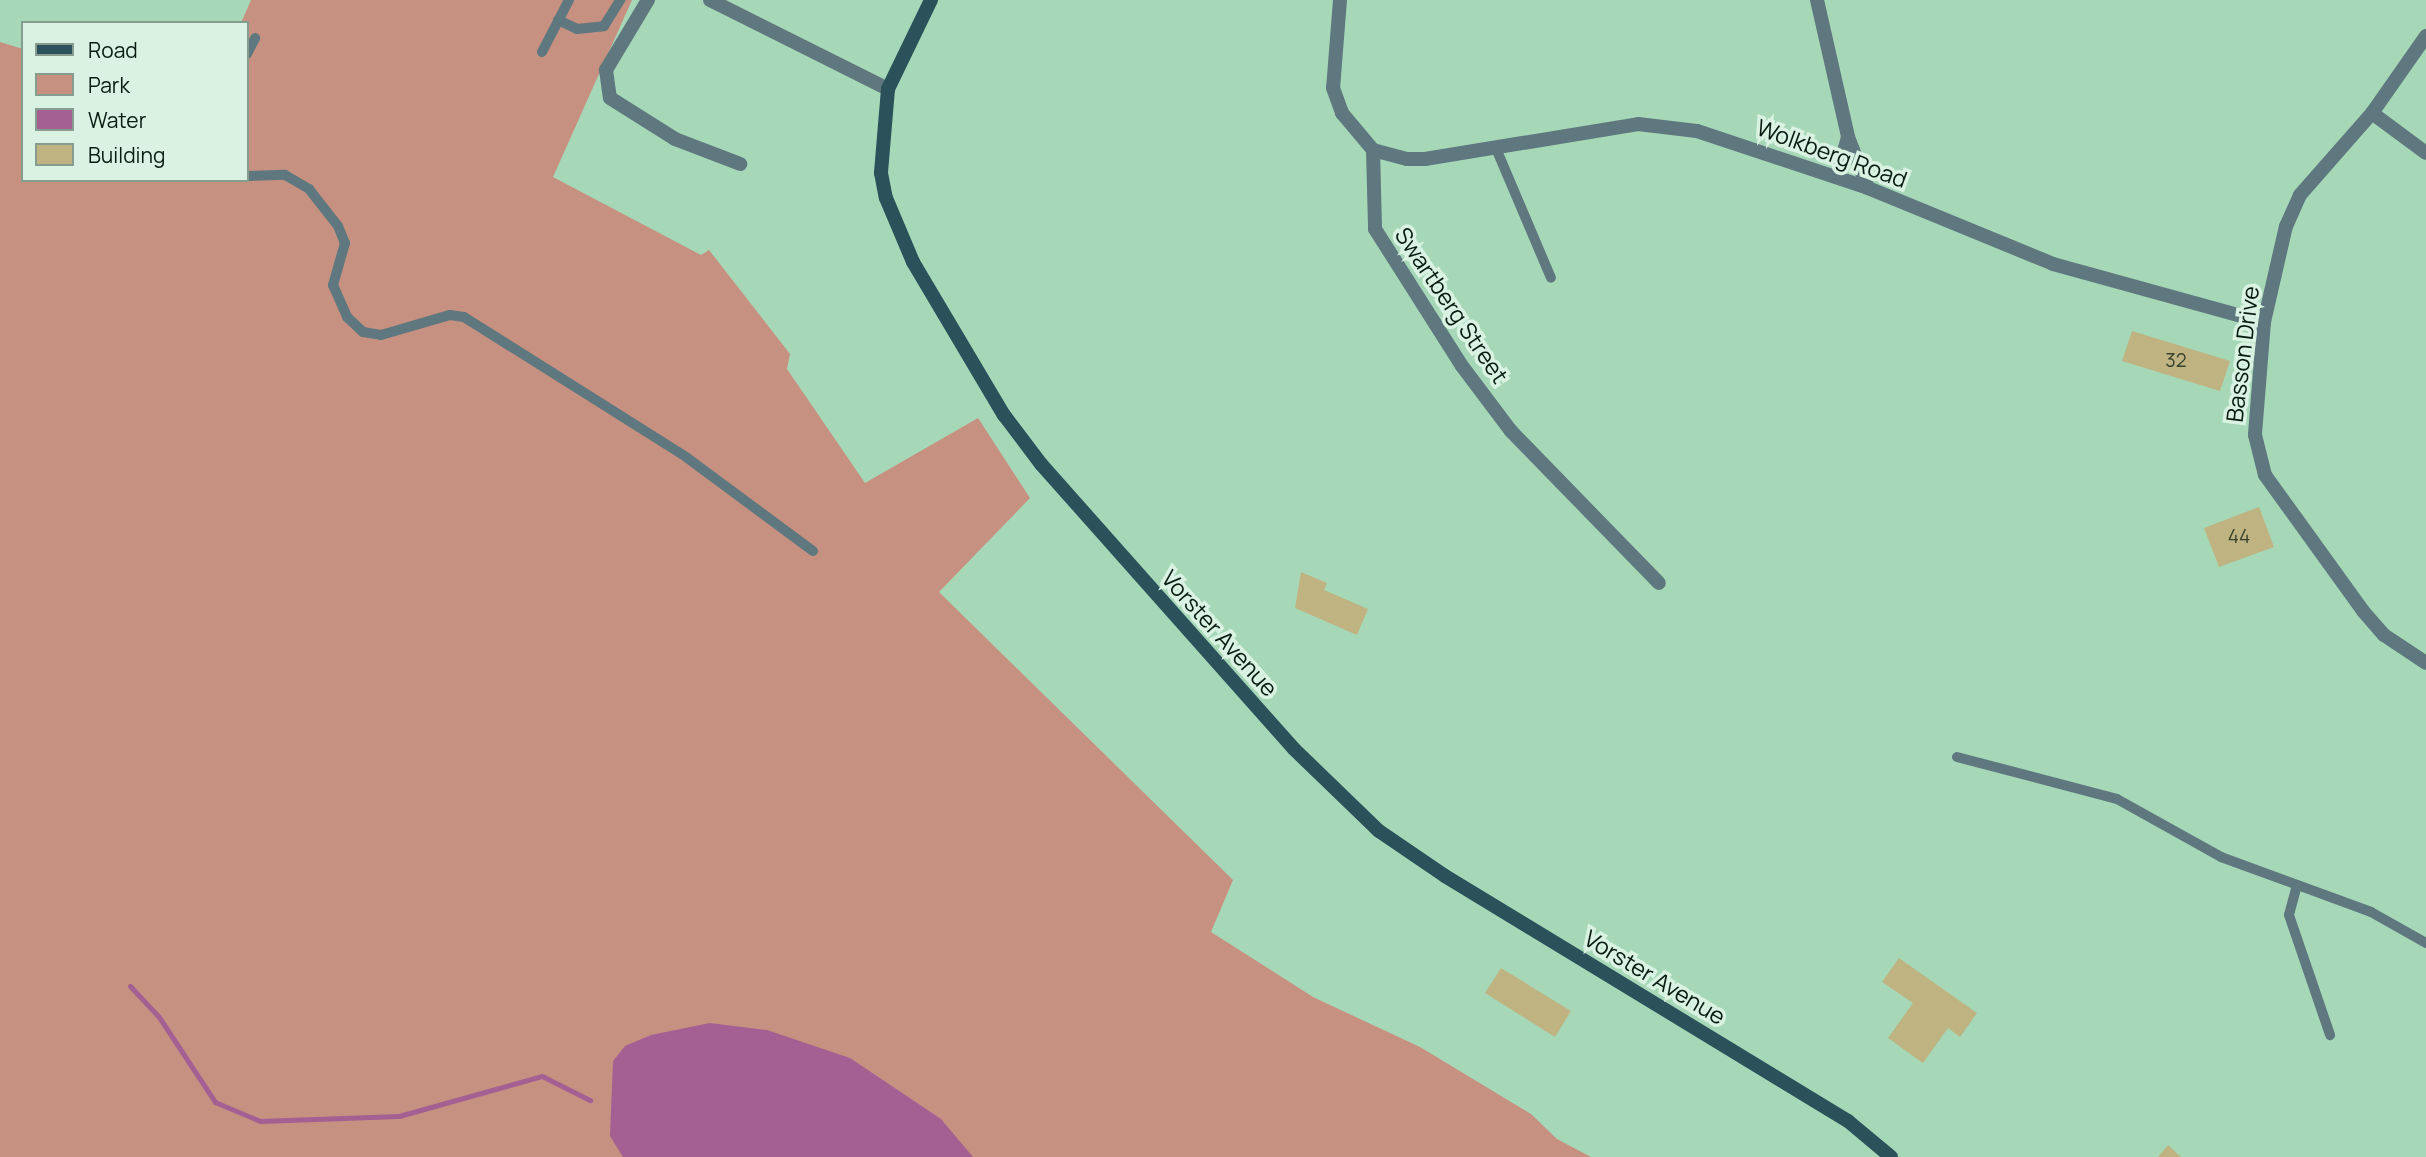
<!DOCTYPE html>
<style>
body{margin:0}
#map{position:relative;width:2426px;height:1157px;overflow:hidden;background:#a6d8b8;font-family:Manrope,sans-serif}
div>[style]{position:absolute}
.green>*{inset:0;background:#c69181}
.water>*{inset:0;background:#a46093}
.stream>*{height:5px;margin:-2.5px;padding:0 2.5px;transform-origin:2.5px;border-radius:2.5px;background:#a46093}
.building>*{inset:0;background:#beb381}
.lane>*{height:10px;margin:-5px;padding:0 5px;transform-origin:5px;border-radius:5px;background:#5f787f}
.street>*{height:14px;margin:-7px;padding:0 7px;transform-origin:7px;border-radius:7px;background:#5f787f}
.secondary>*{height:14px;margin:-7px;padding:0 7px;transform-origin:7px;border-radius:7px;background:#2b515b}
span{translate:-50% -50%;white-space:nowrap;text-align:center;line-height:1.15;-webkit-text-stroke:7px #d9f2e1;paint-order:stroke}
.number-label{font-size:19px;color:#36422d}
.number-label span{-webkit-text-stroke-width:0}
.street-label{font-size:23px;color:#081c11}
.legend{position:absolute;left:21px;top:21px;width:228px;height:161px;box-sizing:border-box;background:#d9f2e1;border:2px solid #859c8e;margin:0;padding:9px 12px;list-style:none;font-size:21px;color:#081c11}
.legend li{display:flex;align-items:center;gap:14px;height:35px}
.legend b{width:35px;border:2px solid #859c8e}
</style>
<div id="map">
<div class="green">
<div style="clip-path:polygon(251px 0,632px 0,553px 177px,701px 255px,709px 250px,790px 354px,787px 369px,865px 483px,978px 418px,1030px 498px,939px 592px,1233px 880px,1211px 932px,1313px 997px,1420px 1047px,1531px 1114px,1557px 1139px,1591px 1157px,0 1157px,0 42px,23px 49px,23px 180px,247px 180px,247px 23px,241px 23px)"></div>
</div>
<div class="water">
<div style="clip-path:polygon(710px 1023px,767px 1030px,850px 1058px,941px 1119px,973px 1157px,623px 1157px,610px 1136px,613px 1061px,625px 1046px,651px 1035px)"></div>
</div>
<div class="stream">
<div style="left:130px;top:986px;width:42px;rotate:46.9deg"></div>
<div style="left:159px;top:1017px;width:102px;rotate:56.6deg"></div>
<div style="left:215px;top:1102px;width:49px;rotate:22.9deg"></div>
<div style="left:260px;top:1121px;width:139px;rotate:-2.1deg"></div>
<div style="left:399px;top:1116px;width:148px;rotate:-15.6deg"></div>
<div style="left:542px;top:1076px;width:54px;rotate:26.6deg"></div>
</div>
<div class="building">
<div style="clip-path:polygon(2132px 331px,2230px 361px,2220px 391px,2122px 361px)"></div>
<div style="clip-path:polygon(2259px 507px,2274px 547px,2219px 567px,2204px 528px)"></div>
<div style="clip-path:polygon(1301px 572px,1327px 583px,1324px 590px,1368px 609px,1357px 635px,1295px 608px)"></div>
<div style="clip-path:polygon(1899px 958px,1977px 1013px,1960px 1037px,1948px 1028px,1923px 1063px,1888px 1038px,1913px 1003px,1882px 982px)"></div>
<div style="clip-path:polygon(1501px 968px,1571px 1011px,1555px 1037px,1485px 993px)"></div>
<div style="clip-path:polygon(2168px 1145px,2181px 1157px,2158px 1157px)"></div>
</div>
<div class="lane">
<div style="left:558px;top:20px;width:21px;rotate:25deg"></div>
<div style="left:577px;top:29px;width:27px;rotate:-6deg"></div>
<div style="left:604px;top:26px;width:31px;rotate:-58deg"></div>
<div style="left:542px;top:52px;width:59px;rotate:-62.6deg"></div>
<div style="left:247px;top:54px;width:18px;rotate:-63deg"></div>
<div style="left:1495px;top:146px;width:143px;rotate:67deg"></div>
<div style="left:247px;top:176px;width:38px;rotate:-2deg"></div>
<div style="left:285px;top:175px;width:28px;rotate:30deg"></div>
<div style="left:309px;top:189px;width:47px;rotate:51.9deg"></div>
<div style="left:338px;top:226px;width:18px;rotate:68deg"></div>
<div style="left:345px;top:243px;width:44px;rotate:105.9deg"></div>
<div style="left:333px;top:285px;width:35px;rotate:66deg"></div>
<div style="left:347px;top:317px;width:22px;rotate:43deg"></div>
<div style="left:363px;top:332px;width:18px;rotate:9deg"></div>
<div style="left:381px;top:335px;width:72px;rotate:-16.2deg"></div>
<div style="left:450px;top:315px;width:14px;rotate:8deg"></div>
<div style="left:464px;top:317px;width:262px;rotate:32.2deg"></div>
<div style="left:686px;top:457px;width:158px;rotate:36.5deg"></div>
<div style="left:1957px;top:757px;width:165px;rotate:14.7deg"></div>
<div style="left:2117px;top:799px;width:119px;rotate:29.1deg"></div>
<div style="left:2221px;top:857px;width:160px;rotate:20.1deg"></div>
<div style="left:2371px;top:912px;width:63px;rotate:29.4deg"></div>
<div style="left:2297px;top:885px;width:31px;rotate:105deg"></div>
<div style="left:2289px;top:915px;width:127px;rotate:71.1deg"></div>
</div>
<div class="street">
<div style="left:648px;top:0;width:82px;rotate:121deg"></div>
<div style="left:606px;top:70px;width:28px;rotate:82deg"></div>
<div style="left:610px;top:98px;width:77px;rotate:32.2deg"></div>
<div style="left:675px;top:139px;width:70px;rotate:21deg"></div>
<div style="left:710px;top:0;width:199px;rotate:26.6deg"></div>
<div style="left:1340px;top:0;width:88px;rotate:94.5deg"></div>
<div style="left:1333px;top:88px;width:27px;rotate:70deg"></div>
<div style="left:1342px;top:113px;width:48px;rotate:50deg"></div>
<div style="left:1373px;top:150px;width:79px;rotate:88.5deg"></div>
<div style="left:1375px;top:229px;width:162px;rotate:57.6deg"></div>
<div style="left:1462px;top:366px;width:81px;rotate:53deg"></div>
<div style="left:1511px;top:431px;width:212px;rotate:45.8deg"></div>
<div style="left:1817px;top:0;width:140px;rotate:77.2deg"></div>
<div style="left:1848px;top:137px;width:55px;rotate:68.6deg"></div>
<div style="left:2426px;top:36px;width:94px;rotate:125deg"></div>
<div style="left:2372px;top:113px;width:109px;rotate:131.3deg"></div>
<div style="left:2300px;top:195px;width:34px;rotate:114deg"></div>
<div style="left:2286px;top:226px;width:98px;rotate:102.9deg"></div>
<div style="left:2264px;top:322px;width:113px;rotate:94.6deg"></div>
<div style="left:2255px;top:435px;width:41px;rotate:76deg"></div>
<div style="left:2265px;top:475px;width:168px;rotate:54.2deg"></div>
<div style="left:2363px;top:611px;width:32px;rotate:49deg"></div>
<div style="left:2384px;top:635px;width:50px;rotate:33.7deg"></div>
<div style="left:2372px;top:113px;width:67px;rotate:36.5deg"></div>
<div style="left:1373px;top:150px;width:35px;rotate:15deg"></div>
<div style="left:1407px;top:159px;width:18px"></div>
<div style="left:1425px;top:159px;width:216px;rotate:-9.3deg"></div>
<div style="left:1638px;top:124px;width:59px;rotate:6.8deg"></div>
<div style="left:1697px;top:131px;width:180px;rotate:18.4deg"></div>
<div style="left:1868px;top:188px;width:200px;rotate:22.3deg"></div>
<div style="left:2053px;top:264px;width:219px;rotate:15.4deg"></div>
<div style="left:1837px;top:177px;width:41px;rotate:-74.6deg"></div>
</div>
<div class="secondary">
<div style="left:931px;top:0;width:99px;rotate:115.8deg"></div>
<div style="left:888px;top:89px;width:84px;rotate:94.8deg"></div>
<div style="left:881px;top:173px;width:25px;rotate:79deg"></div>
<div style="left:886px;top:198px;width:69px;rotate:67.1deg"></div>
<div style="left:913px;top:262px;width:178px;rotate:59.3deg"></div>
<div style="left:1004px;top:415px;width:61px;rotate:52.9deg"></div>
<div style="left:1041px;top:464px;width:381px;rotate:48.4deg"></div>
<div style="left:1294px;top:749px;width:118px;rotate:44deg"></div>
<div style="left:1379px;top:831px;width:80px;rotate:34.3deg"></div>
<div style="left:1445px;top:876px;width:472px;rotate:31.3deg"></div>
<div style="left:1848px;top:1121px;width:56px;rotate:39.9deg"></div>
</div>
<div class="number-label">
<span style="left:2176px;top:361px">32</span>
<span style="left:2239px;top:537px">44</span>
</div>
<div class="street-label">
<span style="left:1832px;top:153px;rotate:20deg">Wolkberg Road</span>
<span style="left:1452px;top:305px;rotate:56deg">Swartberg Street</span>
<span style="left:2242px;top:354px;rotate:-83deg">Basson Drive</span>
<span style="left:1220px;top:633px;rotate:48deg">Vorster Avenue</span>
<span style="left:1655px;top:977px;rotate:31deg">Vorster Avenue</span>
</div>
<ul class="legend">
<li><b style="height:9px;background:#2b515b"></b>Road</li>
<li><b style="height:19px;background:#c69181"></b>Park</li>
<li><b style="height:19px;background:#a46093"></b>Water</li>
<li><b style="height:19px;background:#beb381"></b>Building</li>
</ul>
</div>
